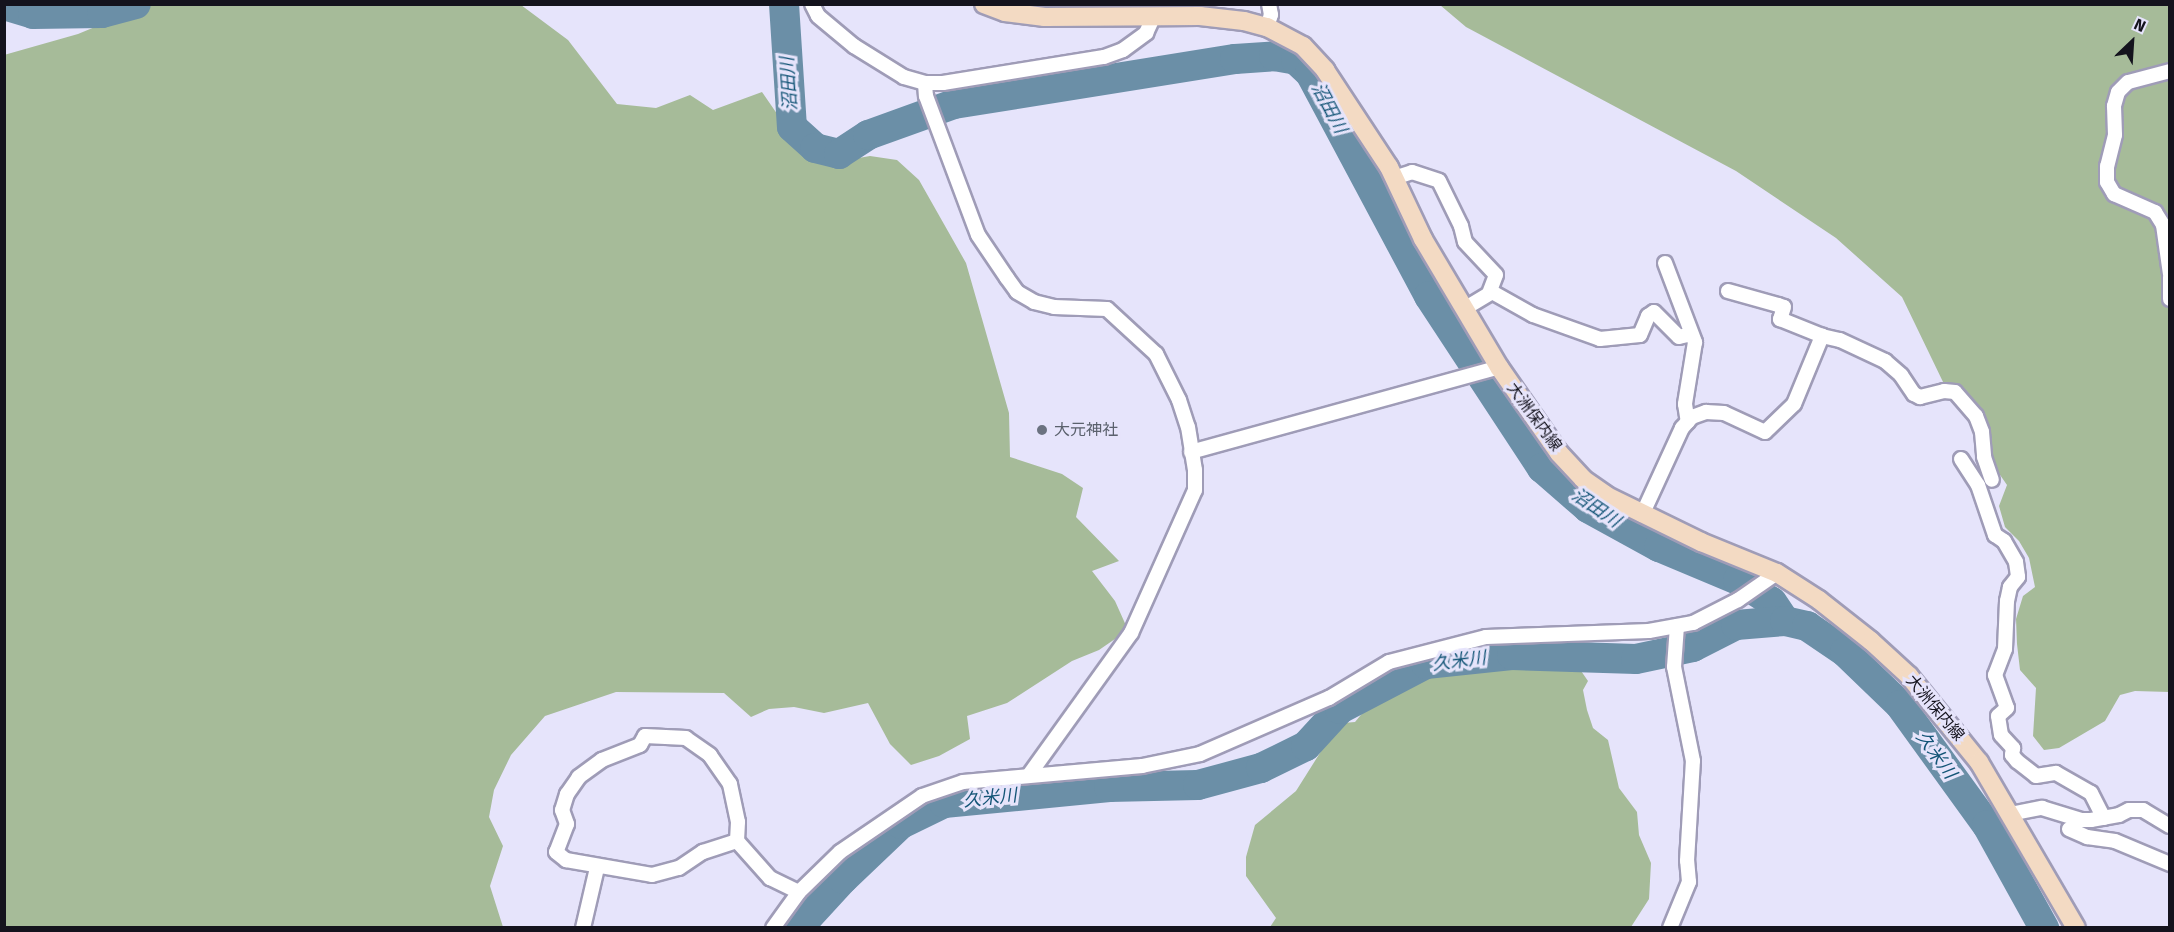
<!DOCTYPE html>
<meta charset="utf-8">
<style>
body{margin:0}
#map{position:relative;width:2174px;height:932px;overflow:hidden;background:#e6e4fb;font-family:"Fira Sans","Noto Sans JP",sans-serif}
div>[style]{position:absolute}
.forest>*{inset:0;background:#a6bb99}
.river>*{height:30px;margin:-15px;padding:0 15px;transform-origin:15px;border-radius:15px;background:#6b8fa7}
.roads{filter:drop-shadow(2px 0 #9f9cb7) drop-shadow(-2px 0 #9f9cb7) drop-shadow(0 2px #9f9cb7) drop-shadow(0 -2px #9f9cb7)}
.street>*{height:14px;margin:-7px;padding:0 7px;transform-origin:7px;border-radius:7px;background:#fff}
.secondary>*{height:18px;margin:-9px;padding:0 9px;transform-origin:9px;border-radius:9px;background:#f3dac3}
.dots>*{width:16px;height:16px;translate:-50% -50%;box-sizing:border-box;border:3px solid #e6e4fb;border-radius:50%}
span{translate:-50% -50%;white-space:nowrap;text-align:center;line-height:1.15;-webkit-text-stroke:6px #e6e4fb;paint-order:stroke}
.street-label{font-size:16px;color:#14131d}
.worship-label{font-size:16px;color:#5b616d}
.left{translate:0 -50%;text-align:left}
.water-label{font-size:18px;color:#145577;font-style:italic}
.frame{position:absolute;inset:0;border:6px solid #14131d;pointer-events:none}
.north{position:absolute;left:2102px;top:12px;width:60px;height:60px;-webkit-text-stroke:4px #e6e4fb;paint-order:stroke;rotate:25deg;font-size:16px;font-weight:700;line-height:24px;text-align:center;color:#14131d}
.north::after{content:'';display:block;margin:auto;width:21px;height:27px;background:#14131d;clip-path:polygon(50% 0,100% 100%,50% 72%,0 100%)}
</style>
<div id="map">
<div class="forest">
<div style="clip-path:polygon(148px 5px,521px 5px,568px 40px,617px 104px,656px 108px,690px 95px,713px 110px,762px 92px,800px 147px,836px 162px,870px 156px,897px 160px,919px 180px,966px 263px,1009px 413px,1010px 457px,1062px 474px,1083px 488px,1076px 517px,1119px 561px,1092px 571px,1115px 601px,1128px 630px,1099px 650px,1072px 661px,1007px 703px,967px 716px,970px 739px,939px 756px,911px 765px,890px 744px,868px 703px,824px 713px,794px 707px,769px 709px,751px 717px,724px 693px,616px 692px,545px 716px,511px 755px,494px 790px,489px 817px,503px 846px,490px 886px,503px 927px,5px 927px,4px 55px,78px 34px)"></div>
<div style="clip-path:polygon(1440px 5px,2169px 5px,2169px 692px,2135px 691px,2120px 695px,2105px 721px,2059px 748px,2044px 750px,2033px 736px,2036px 688px,2020px 670px,2017px 644px,2016px 619px,2023px 596px,2035px 587px,2029px 558px,2019px 541px,2005px 527px,1999px 506px,2007px 485px,1987px 456px,1988px 434px,1981px 411px,1966px 392px,1944px 384px,1902px 297px,1836px 238px,1736px 171px,1466px 27px)"></div>
<div style="clip-path:polygon(1505px 660px,1557px 671px,1579px 668px,1588px 681px,1583px 690px,1587px 710px,1593px 728px,1608px 740px,1619px 788px,1637px 812px,1639px 835px,1651px 863px,1649px 899px,1631px 927px,1270px 927px,1276px 918px,1246px 876px,1246px 857px,1255px 825px,1296px 791px,1330px 737px,1343px 723px,1355px 722px,1365px 710px,1384px 697px,1405px 691px,1440px 672px,1468px 664px)"></div>
</div>
<div class="river">
<div style="left:784px;top:4px;width:123px;rotate:86.3deg"></div>
<div style="left:792px;top:127px;width:31px;rotate:42deg"></div>
<div style="left:815px;top:148px;width:25px;rotate:14deg"></div>
<div style="left:839px;top:154px;width:35px;rotate:-33deg"></div>
<div style="left:868px;top:135px;width:91px;rotate:-19.8deg"></div>
<div style="left:954px;top:104px;width:285px;rotate:-9.1deg"></div>
<div style="left:1235px;top:59px;width:39px;rotate:-4deg"></div>
<div style="left:1274px;top:56px;width:22px;rotate:10deg"></div>
<div style="left:1296px;top:60px;width:19px;rotate:43deg"></div>
<div style="left:1310px;top:73px;width:253px;rotate:61.9deg"></div>
<div style="left:1429px;top:296px;width:206px;rotate:56.7deg"></div>
<div style="left:1542px;top:468px;width:61px;rotate:41deg"></div>
<div style="left:1588px;top:508px;width:81px;rotate:28.8deg"></div>
<div style="left:1659px;top:547px;width:86px;rotate:22.7deg"></div>
<div style="left:1738px;top:580px;width:40px;rotate:32.9deg"></div>
<div style="left:1772px;top:602px;width:23px;rotate:56deg"></div>
<div style="left:4px;top:5px;width:30px;rotate:17deg"></div>
<div style="left:33px;top:14px;width:69px;rotate:-0.8deg"></div>
<div style="left:102px;top:13px;width:35px;rotate:-15deg"></div>
<div style="left:798px;top:928px;width:67px;rotate:-47.4deg"></div>
<div style="left:843px;top:879px;width:80px;rotate:-43.5deg"></div>
<div style="left:901px;top:824px;width:48px;rotate:-26deg"></div>
<div style="left:944px;top:803px;width:166px;rotate:-5.5deg"></div>
<div style="left:1109px;top:787px;width:89px;rotate:-1.3deg"></div>
<div style="left:1198px;top:785px;width:65px;rotate:-15.1deg"></div>
<div style="left:1261px;top:768px;width:50px;rotate:-26.1deg"></div>
<div style="left:1306px;top:746px;width:50px;rotate:-47.4deg"></div>
<div style="left:1340px;top:709px;width:97px;rotate:-27.6deg"></div>
<div style="left:1426px;top:664px;width:86px;rotate:-6deg"></div>
<div style="left:1512px;top:655px;width:124px;rotate:1.8deg"></div>
<div style="left:1636px;top:659px;width:58px;rotate:-11.9deg"></div>
<div style="left:1693px;top:647px;width:48px;rotate:-27.1deg"></div>
<div style="left:1736px;top:625px;width:49px;rotate:-4.7deg"></div>
<div style="left:1785px;top:621px;width:23px;rotate:13deg"></div>
<div style="left:1807px;top:626px;width:46px;rotate:34.4deg"></div>
<div style="left:1845px;top:652px;width:76px;rotate:43.9deg"></div>
<div style="left:1900px;top:705px;width:148px;rotate:54.1deg"></div>
<div style="left:1987px;top:825px;width:118px;rotate:61deg"></div>
</div>
<div class="roads">
<div class="street">
<div style="left:812px;top:4px;width:13px;rotate:63deg"></div>
<div style="left:818px;top:16px;width:47px;rotate:39.8deg"></div>
<div style="left:854px;top:46px;width:59px;rotate:31.8deg"></div>
<div style="left:904px;top:77px;width:22px;rotate:16deg"></div>
<div style="left:925px;top:83px;width:18px"></div>
<div style="left:943px;top:83px;width:163px;rotate:-9.2deg"></div>
<div style="left:1104px;top:57px;width:20px;rotate:-20deg"></div>
<div style="left:1123px;top:50px;width:29px;rotate:-36deg"></div>
<div style="left:1146px;top:33px;width:19px;rotate:-65deg"></div>
<div style="left:1267px;top:27px;width:13px;rotate:-72deg"></div>
<div style="left:1271px;top:15px;width:11px;rotate:-100deg"></div>
<div style="left:2170px;top:71px;width:43px;rotate:165.3deg"></div>
<div style="left:2128px;top:82px;width:14px;rotate:135deg"></div>
<div style="left:2118px;top:92px;width:15px;rotate:106deg"></div>
<div style="left:2114px;top:106px;width:29px;rotate:88deg"></div>
<div style="left:2115px;top:135px;width:32px;rotate:104deg"></div>
<div style="left:2107px;top:166px;width:16px;rotate:90deg"></div>
<div style="left:2107px;top:182px;width:14px;rotate:60deg"></div>
<div style="left:2114px;top:194px;width:45px;rotate:23.7deg"></div>
<div style="left:2155px;top:212px;width:15px;rotate:58deg"></div>
<div style="left:2163px;top:225px;width:49px;rotate:81.9deg"></div>
<div style="left:925px;top:83px;width:13px;rotate:86deg"></div>
<div style="left:926px;top:96px;width:148px;rotate:69.5deg"></div>
<div style="left:978px;top:235px;width:52px;rotate:56deg"></div>
<div style="left:1007px;top:278px;width:17px;rotate:54deg"></div>
<div style="left:1017px;top:292px;width:20px;rotate:30deg"></div>
<div style="left:1034px;top:302px;width:21px;rotate:14deg"></div>
<div style="left:1054px;top:307px;width:53px;rotate:2.2deg"></div>
<div style="left:1107px;top:309px;width:67px;rotate:42.6deg"></div>
<div style="left:1156px;top:354px;width:51px;rotate:63.4deg"></div>
<div style="left:1179px;top:400px;width:28px;rotate:72deg"></div>
<div style="left:1188px;top:427px;width:44px;rotate:80.8deg"></div>
<div style="left:1195px;top:470px;width:20px;rotate:90deg"></div>
<div style="left:1195px;top:490px;width:157px;rotate:114.1deg"></div>
<div style="left:1131px;top:633px;width:175px;rotate:125.7deg"></div>
<div style="left:1394px;top:178px;width:19px;rotate:-18deg"></div>
<div style="left:1412px;top:172px;width:28px;rotate:18deg"></div>
<div style="left:1439px;top:181px;width:50px;rotate:63.9deg"></div>
<div style="left:1461px;top:226px;width:16px;rotate:76deg"></div>
<div style="left:1465px;top:242px;width:45px;rotate:46.8deg"></div>
<div style="left:1496px;top:275px;width:19px;rotate:111deg"></div>
<div style="left:1665px;top:263px;width:85px;rotate:69.2deg"></div>
<div style="left:1695px;top:342px;width:63px;rotate:99.2deg"></div>
<div style="left:1685px;top:404px;width:18px;rotate:81deg"></div>
<div style="left:2170px;top:277px;width:22px;rotate:90deg"></div>
<div style="left:1728px;top:291px;width:52px;rotate:15.6deg"></div>
<div style="left:1778px;top:305px;width:6px;rotate:18deg"></div>
<div style="left:1784px;top:307px;width:13px;rotate:108deg"></div>
<div style="left:1780px;top:319px;width:45px;rotate:22deg"></div>
<div style="left:1822px;top:336px;width:18px;rotate:13deg"></div>
<div style="left:1840px;top:340px;width:50px;rotate:25deg"></div>
<div style="left:1885px;top:361px;width:21px;rotate:41deg"></div>
<div style="left:1901px;top:375px;width:23px;rotate:56deg"></div>
<div style="left:1914px;top:394px;width:7px;rotate:27deg"></div>
<div style="left:1920px;top:397px;width:25px;rotate:-14deg"></div>
<div style="left:1944px;top:391px;width:11px;rotate:5deg"></div>
<div style="left:1955px;top:392px;width:32px;rotate:49deg"></div>
<div style="left:1976px;top:416px;width:17px;rotate:69deg"></div>
<div style="left:1982px;top:432px;width:25px;rotate:85deg"></div>
<div style="left:1984px;top:457px;width:24px;rotate:71deg"></div>
<div style="left:1464px;top:309px;width:33px;rotate:-31deg"></div>
<div style="left:1492px;top:292px;width:47px;rotate:29.3deg"></div>
<div style="left:1533px;top:315px;width:71px;rotate:19.7deg"></div>
<div style="left:1600px;top:339px;width:40px;rotate:-5.7deg"></div>
<div style="left:1640px;top:335px;width:21px;rotate:-67deg"></div>
<div style="left:1648px;top:316px;width:7px;rotate:-34deg"></div>
<div style="left:1654px;top:312px;width:35px;rotate:45deg"></div>
<div style="left:1679px;top:337px;width:12px;rotate:-14deg"></div>
<div style="left:1191px;top:452px;width:320px;rotate:-15.4deg"></div>
<div style="left:1961px;top:459px;width:31px;rotate:57deg"></div>
<div style="left:1978px;top:485px;width:53px;rotate:71.2deg"></div>
<div style="left:1995px;top:535px;width:11px;rotate:34deg"></div>
<div style="left:2004px;top:541px;width:24px;rotate:60deg"></div>
<div style="left:2016px;top:562px;width:15px;rotate:82deg"></div>
<div style="left:2018px;top:577px;width:13px;rotate:129deg"></div>
<div style="left:2010px;top:587px;width:14px;rotate:102deg"></div>
<div style="left:2007px;top:601px;width:48px;rotate:92.4deg"></div>
<div style="left:2005px;top:649px;width:28px;rotate:111deg"></div>
<div style="left:1995px;top:675px;width:35px;rotate:70deg"></div>
<div style="left:2007px;top:708px;width:12px;rotate:138deg"></div>
<div style="left:1998px;top:716px;width:19px;rotate:81deg"></div>
<div style="left:2001px;top:735px;width:18px;rotate:47deg"></div>
<div style="left:2013px;top:748px;width:7px;rotate:98deg"></div>
<div style="left:2012px;top:755px;width:8px;rotate:50deg"></div>
<div style="left:2017px;top:761px;width:24px;rotate:38deg"></div>
<div style="left:2036px;top:776px;width:20px;rotate:-9deg"></div>
<div style="left:2056px;top:773px;width:40px;rotate:29.7deg"></div>
<div style="left:2091px;top:793px;width:28px;rotate:63deg"></div>
<div style="left:1642px;top:515px;width:96px;rotate:-65.3deg"></div>
<div style="left:1682px;top:428px;width:15px;rotate:-48deg"></div>
<div style="left:1692px;top:417px;width:15px;rotate:-20deg"></div>
<div style="left:1706px;top:412px;width:18px;rotate:3deg"></div>
<div style="left:1724px;top:413px;width:45px;rotate:24.9deg"></div>
<div style="left:1765px;top:432px;width:40px;rotate:-44deg"></div>
<div style="left:1794px;top:404px;width:74px;rotate:-67.6deg"></div>
<div style="left:2010px;top:814px;width:33px;rotate:-11deg"></div>
<div style="left:2042px;top:808px;width:41px;rotate:17.1deg"></div>
<div style="left:2081px;top:820px;width:10px"></div>
<div style="left:2091px;top:820px;width:28px;rotate:-10deg"></div>
<div style="left:2119px;top:815px;width:11px;rotate:-27deg"></div>
<div style="left:2129px;top:810px;width:14px"></div>
<div style="left:2143px;top:810px;width:31px;rotate:31deg"></div>
<div style="left:2069px;top:829px;width:20px;rotate:24deg"></div>
<div style="left:2087px;top:837px;width:28px;rotate:8deg"></div>
<div style="left:2115px;top:841px;width:60px;rotate:22.7deg"></div>
<div style="left:737px;top:841px;width:19px;rotate:-87deg"></div>
<div style="left:738px;top:822px;width:39px;rotate:-102deg"></div>
<div style="left:730px;top:784px;width:35px;rotate:-125deg"></div>
<div style="left:710px;top:755px;width:29px;rotate:-145deg"></div>
<div style="left:686px;top:738px;width:41px;rotate:-177.2deg"></div>
<div style="left:645px;top:736px;width:10px;rotate:119deg"></div>
<div style="left:640px;top:745px;width:41px;rotate:158.5deg"></div>
<div style="left:602px;top:760px;width:29px;rotate:144deg"></div>
<div style="left:579px;top:777px;width:21px;rotate:125deg"></div>
<div style="left:567px;top:794px;width:17px;rotate:107deg"></div>
<div style="left:562px;top:810px;width:15px;rotate:70deg"></div>
<div style="left:567px;top:824px;width:30px;rotate:111deg"></div>
<div style="left:556px;top:852px;width:13px;rotate:39deg"></div>
<div style="left:566px;top:860px;width:87px;rotate:9.9deg"></div>
<div style="left:652px;top:875px;width:28px;rotate:-15deg"></div>
<div style="left:679px;top:868px;width:29px;rotate:-34deg"></div>
<div style="left:703px;top:852px;width:36px;rotate:-18deg"></div>
<div style="left:737px;top:841px;width:50px;rotate:48.3deg"></div>
<div style="left:770px;top:878px;width:32px;rotate:26deg"></div>
<div style="left:583px;top:928px;width:62px;rotate:-76.9deg"></div>
<div style="left:773px;top:928px;width:44px;rotate:-54.2deg"></div>
<div style="left:799px;top:892px;width:57px;rotate:-44.3deg"></div>
<div style="left:840px;top:852px;width:99px;rotate:-34.3deg"></div>
<div style="left:922px;top:796px;width:43px;rotate:-18.9deg"></div>
<div style="left:963px;top:782px;width:180px;rotate:-5.1deg"></div>
<div style="left:1142px;top:766px;width:59px;rotate:-11.7deg"></div>
<div style="left:1200px;top:754px;width:141px;rotate:-23.5deg"></div>
<div style="left:1329px;top:698px;width:70px;rotate:-31deg"></div>
<div style="left:1389px;top:662px;width:100px;rotate:-14.5deg"></div>
<div style="left:1486px;top:637px;width:163px;rotate:-2.1deg"></div>
<div style="left:1649px;top:631px;width:45px;rotate:-10.3deg"></div>
<div style="left:1693px;top:623px;width:51px;rotate:-27.1deg"></div>
<div style="left:1738px;top:600px;width:47px;rotate:-34.7deg"></div>
<div style="left:1670px;top:928px;width:50px;rotate:-67.6deg"></div>
<div style="left:1689px;top:882px;width:21px;rotate:-95deg"></div>
<div style="left:1687px;top:861px;width:100px;rotate:-86.6deg"></div>
<div style="left:1693px;top:761px;width:96px;rotate:-101.4deg"></div>
<div style="left:1674px;top:667px;width:41px;rotate:-85.8deg"></div>
</div>
<div class="secondary">
<div style="left:984px;top:4px;width:22px;rotate:21deg"></div>
<div style="left:1005px;top:12px;width:40px;rotate:7.1deg"></div>
<div style="left:1045px;top:17px;width:155px;rotate:-0.4deg"></div>
<div style="left:1200px;top:16px;width:44px;rotate:6.5deg"></div>
<div style="left:1244px;top:21px;width:24px;rotate:15deg"></div>
<div style="left:1267px;top:27px;width:41px;rotate:27.8deg"></div>
<div style="left:1303px;top:46px;width:33px;rotate:47deg"></div>
<div style="left:1325px;top:70px;width:116px;rotate:56.6deg"></div>
<div style="left:1389px;top:167px;width:80px;rotate:64.7deg"></div>
<div style="left:1423px;top:239px;width:149px;rotate:59.3deg"></div>
<div style="left:1499px;top:367px;width:105px;rotate:55.1deg"></div>
<div style="left:1559px;top:453px;width:35px;rotate:47deg"></div>
<div style="left:1583px;top:479px;width:29px;rotate:35deg"></div>
<div style="left:1607px;top:496px;width:105px;rotate:26.1deg"></div>
<div style="left:1701px;top:542px;width:82px;rotate:22.2deg"></div>
<div style="left:1777px;top:573px;width:50px;rotate:32.7deg"></div>
<div style="left:1819px;top:600px;width:66px;rotate:38.3deg"></div>
<div style="left:1871px;top:641px;width:52px;rotate:42.6deg"></div>
<div style="left:1909px;top:676px;width:111px;rotate:50.9deg"></div>
<div style="left:1979px;top:762px;width:192px;rotate:59.7deg"></div>
</div>
</div>
<div class="dots">
<div style="left:1042px;top:430px;background:#6b7280"></div>
</div>
<div class="street-label">
<span style="left:1534px;top:417px;rotate:54deg">大洲保内線</span>
<span style="left:1935px;top:708px;rotate:50deg">大洲保内線</span>
</div>
<div class="worship-label">
<span class="left" style="left:1054px;top:430px">大元神社</span>
</div>
<div class="water-label">
<span style="left:789px;top:84px;rotate:-94deg">沼田川</span>
<span style="left:1329px;top:108px;rotate:62deg">沼田川</span>
<span style="left:1596px;top:508px;rotate:34deg">沼田川</span>
<span style="left:1459px;top:661px;rotate:-7deg">久米川</span>
<span style="left:1936px;top:755px;rotate:54deg">久米川</span>
<span style="left:990px;top:798px;rotate:-6deg">久米川</span>
</div>
<div class="frame"></div>
<div class="north">N</div>
</div>
